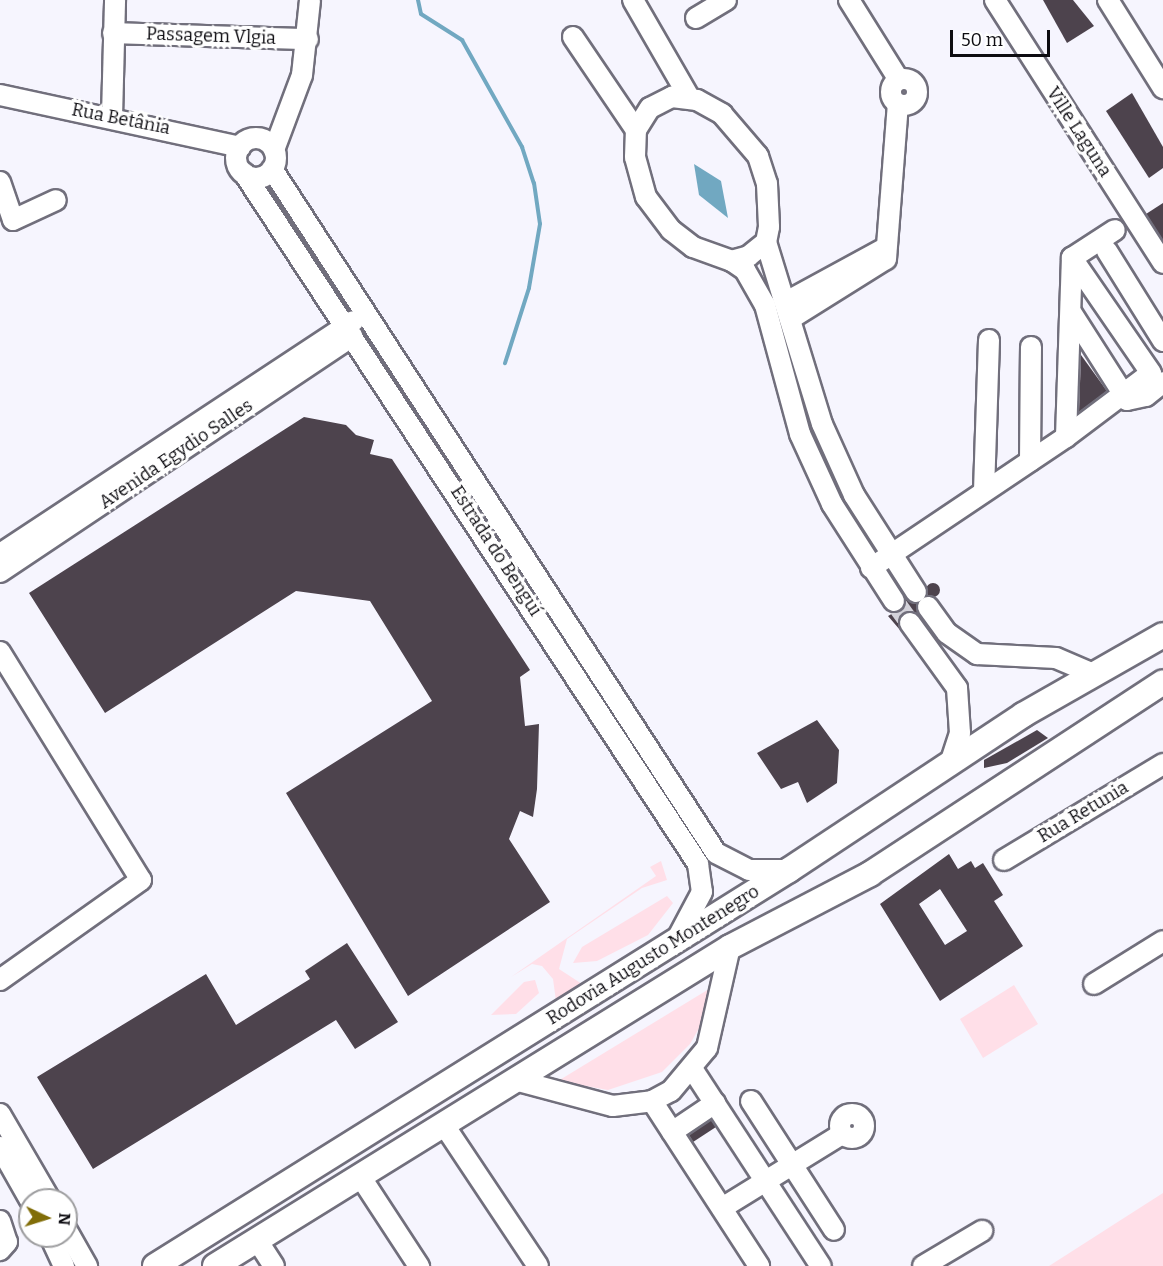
<!DOCTYPE html>
<meta charset="utf-8">
<style>
body{margin:0}
#map{position:relative;width:1163px;height:1266px;overflow:hidden;background:#f6f5fe;font-family:Bitter,serif}
div>[style]{position:absolute}
.green>*{inset:0;background:#ffdfe8}
.water>*{inset:0;background:#71a8c1}
.stream>*{height:4px;margin:-2px;padding:0 2px;transform-origin:2px;border-radius:2px;background:#71a8c1}
.building>*{inset:0;background:#4d434d}
.round{border-radius:50%}
.minor-tunnel>*{height:20px;margin-top:-10px;transform-origin:0;background:repeating-linear-gradient(90deg,#d3d2da 0 20px,transparent 0 30px)}
.roads{filter:drop-shadow(2px 0 #716f7c) drop-shadow(-2px 0 #716f7c) drop-shadow(0 2px #716f7c) drop-shadow(0 -2px #716f7c)}
.minor>*{height:20px;margin:-10px;padding:0 10px;transform-origin:10px;border-radius:10px;background:#fff}
.minor>.ring{margin:-10px;padding:0;box-sizing:content-box;background:none;border:20px solid #fff;border-radius:50%}
.major>*{height:24px;margin:-12px;padding:0 12px;transform-origin:12px;border-radius:12px;background:#fff}
span{translate:-50% -50%;white-space:nowrap;text-align:center;line-height:1.15;-webkit-text-stroke:6px #fff;paint-order:stroke}
.street-label{font-size:18px;color:#0d0c11}
.north{position:absolute;left:18px;top:1188px;width:60px;height:60px;box-sizing:border-box;background:#fff;border:2px solid #9e9ea0;border-radius:50%;rotate:94deg;font-size:16px;font-weight:700;line-height:24px;text-align:center;color:#0d0c11}
.north::after{content:'';display:block;margin:auto;width:21px;height:27px;background:#816d08;clip-path:polygon(50% 0,100% 100%,50% 72%,0 100%)}
.scale{position:absolute;left:950px;top:30px;width:100px;height:27px;box-sizing:border-box;border:3px solid #0d0c11;border-top:0;padding-left:8px;font-size:18px;line-height:21px;white-space:nowrap;color:#0d0c11;-webkit-text-stroke:4px #fff;paint-order:stroke}
</style>
<div id="map">
<div class="green">
<div style="clip-path:polygon(661px 861px,667px 880px,642px 888px,567px 939px,559px 969px,582px 984px,556px 1001px,553px 979px,542px 966px,532px 964px,511px 977px,656px 876px,650px 867px)"></div>
<div style="clip-path:polygon(667px 896px,673px 903px,648px 935px,597px 961px,573px 963px,582px 947px)"></div>
<div style="clip-path:polygon(524px 982px,535px 980px,539px 993px,516px 1014px,491px 1015px)"></div>
<div style="clip-path:polygon(1014px 985px,1038px 1024px,983px 1058px,960px 1019px)"></div>
<div style="clip-path:polygon(709px 989px,702px 1023px,690px 1044px,662px 1072px,608px 1090px,558px 1081px)"></div>
<div style="clip-path:polygon(1163px 1193px,1163px 1266px,1049px 1266px)"></div>
</div>
<div class="water">
<div style="clip-path:polygon(694px 164px,721px 181px,728px 218px,699px 195px)"></div>
</div>
<div class="stream">
<div style="left:418px;top:0;width:14px;rotate:78deg"></div>
<div style="left:421px;top:14px;width:49px;rotate:32.4deg"></div>
<div style="left:462px;top:40px;width:123px;rotate:60.7deg"></div>
<div style="left:522px;top:147px;width:38px;rotate:72deg"></div>
<div style="left:534px;top:183px;width:41px;rotate:81.7deg"></div>
<div style="left:540px;top:224px;width:65px;rotate:99.8deg"></div>
<div style="left:529px;top:288px;width:79px;rotate:107.7deg"></div>
</div>
<div class="building">
<div style="clip-path:polygon(1043px 0,1073px 0,1094px 26px,1067px 43px)"></div>
<div style="clip-path:polygon(1132px 93px,1163px 147px,1163px 168px,1149px 178px,1106px 111px)"></div>
<div style="clip-path:polygon(1163px 203px,1163px 241px,1146px 214px)"></div>
<div style="clip-path:polygon(1081px 355px,1107px 391px,1079px 412px)"></div>
<div style="clip-path:polygon(304px 417px,346px 425px,356px 435px,374px 440px,370px 454px,392px 459px,530px 670px,520px 677px,525px 726px,539px 724px,537px 789px,533px 817px,520px 811px,509px 839px,550px 902px,408px 996px,286px 793px,432px 701px,370px 601px,296px 591px,105px 713px,29px 593px)"></div>
<div class="round" style="left:926px;top:583px;width:14px;height:14px"></div>
<div style="clip-path:polygon(905px 597px,917px 604px,919px 615px,903px 614px,900px 630px,888px 616px,904px 607px)"></div>
<div style="clip-path:polygon(817px 720px,839px 750px,837px 783px,807px 803px,798px 782px,781px 789px,757px 753px)"></div>
<div style="clip-path:polygon(1037px 730px,1048px 738px,1007px 763px,984px 768px,984px 760px)"></div>
<div style="clip-path:polygon(evenodd,949px 854px,958px 869px,971px 861px,975px 868px,983px 863px,1003px 895px,994px 901px,1023px 946px,940px 1001px,880px 904px,949px 854px,940px 889px,967px 931px,945px 945px,919px 904px,940px 889px)"></div>
<div style="clip-path:polygon(347px 943px,398px 1022px,355px 1049px,336px 1020px,93px 1169px,37px 1077px,206px 974px,236px 1025px,310px 979px,305px 971px)"></div>
<div style="clip-path:polygon(711px 1120px,716px 1127px,693px 1142px,689px 1135px)"></div>
</div>
<div class="minor-tunnel">
<div style="left:894px;top:601px;width:27px;rotate:54deg"></div>
</div>
<div class="roads">
<div class="minor">
<div style="left:633px;top:0;width:112px;rotate:60deg"></div>
<div style="left:849px;top:0;width:94px;rotate:58deg"></div>
<div style="left:995px;top:0;width:312px;rotate:57.4deg"></div>
<div style="left:1108px;top:0;width:104px;rotate:58deg"></div>
<div style="left:696px;top:18px;width:35px;rotate:-31deg"></div>
<div style="left:113px;top:33px;width:195px;rotate:1.8deg"></div>
<div style="left:573px;top:37px;width:112px;rotate:55.9deg"></div>
<div class="ring" style="left:891px;top:79px;width:6px;height:6px"></div>
<div style="left:0;top:95px;width:246px;rotate:12.2deg"></div>
<div style="left:672px;top:97px;width:25px;rotate:7deg"></div>
<div style="left:697px;top:100px;width:29px;rotate:29deg"></div>
<div style="left:722px;top:114px;width:55px;rotate:49.4deg"></div>
<div style="left:758px;top:156px;width:29px;rotate:72deg"></div>
<div style="left:767px;top:184px;width:43px;rotate:87.3deg"></div>
<div style="left:769px;top:227px;width:15px;rotate:101deg"></div>
<div style="left:766px;top:242px;width:22px;rotate:141deg"></div>
<div style="left:749px;top:256px;width:18px;rotate:164deg"></div>
<div style="left:732px;top:261px;width:41px;rotate:-160.3deg"></div>
<div style="left:693px;top:247px;width:28px;rotate:-142deg"></div>
<div style="left:671px;top:230px;width:41px;rotate:-127.1deg"></div>
<div style="left:646px;top:197px;width:41px;rotate:-105.4deg"></div>
<div style="left:635px;top:157px;width:27px;rotate:-88deg"></div>
<div style="left:636px;top:130px;width:26px;rotate:-58deg"></div>
<div style="left:650px;top:108px;width:25px;rotate:-27deg"></div>
<div style="left:112px;top:117px;width:117px;rotate:-88.5deg"></div>
<div class="ring" style="left:236px;top:138px;width:20px;height:20px"></div>
<div style="left:274px;top:150px;width:80px;rotate:-69.5deg"></div>
<div style="left:302px;top:75px;width:75px;rotate:-83.9deg"></div>
<div style="left:272px;top:169px;width:815px;rotate:57.01deg"></div>
<div style="left:716px;top:853px;width:37px;rotate:27deg"></div>
<div style="left:749px;top:870px;width:40px"></div>
<div style="left:244px;top:173px;width:827px;rotate:56.69deg"></div>
<div style="left:698px;top:864px;width:28px;rotate:82deg"></div>
<div style="left:702px;top:892px;width:53px;rotate:118deg"></div>
<div style="left:0;top:182px;width:40px;rotate:71.1deg"></div>
<div style="left:13px;top:220px;width:47px;rotate:-24.9deg"></div>
<div style="left:766px;top:242px;width:190px;rotate:72.9deg"></div>
<div style="left:822px;top:424px;width:78px;rotate:65.7deg"></div>
<div style="left:854px;top:495px;width:115px;rotate:57.4deg"></div>
<div style="left:1107px;top:251px;width:106px;rotate:58.1deg"></div>
<div style="left:1072px;top:258px;width:51px;rotate:-33.1deg"></div>
<div style="left:732px;top:261px;width:16px;rotate:35deg"></div>
<div style="left:745px;top:270px;width:40px;rotate:60.3deg"></div>
<div style="left:765px;top:305px;width:134px;rotate:74.8deg"></div>
<div style="left:800px;top:434px;width:77px;rotate:65.4deg"></div>
<div style="left:832px;top:504px;width:115px;rotate:57.4deg"></div>
<div style="left:786px;top:302px;width:113px;rotate:-28.6deg"></div>
<div style="left:1071px;top:312px;width:104px;rotate:57.5deg"></div>
<div style="left:1127px;top:400px;width:19px;rotate:-12deg"></div>
<div style="left:1146px;top:396px;width:22px;rotate:-39deg"></div>
<div style="left:790px;top:319px;width:113px;rotate:-32deg"></div>
<div style="left:886px;top:259px;width:155px;rotate:-85.6deg"></div>
<div style="left:1066px;top:437px;width:106px;rotate:-37deg"></div>
<div style="left:1151px;top:373px;width:140px;rotate:-124.5deg"></div>
<div style="left:1030px;top:461px;width:114px;rotate:-89.5deg"></div>
<div style="left:984px;top:491px;width:151px;rotate:-88.1deg"></div>
<div style="left:0;top:554px;width:423px;rotate:-33.4deg"></div>
<div style="left:871px;top:568px;width:235px;rotate:-33.9deg"></div>
<div style="left:1066px;top:437px;width:179px;rotate:-88.1deg"></div>
<div style="left:0;top:572px;width:424px;rotate:-33.8deg"></div>
<div style="left:928px;top:607px;width:32px;rotate:54deg"></div>
<div style="left:947px;top:633px;width:37px;rotate:35deg"></div>
<div style="left:977px;top:654px;width:79px;rotate:2.9deg"></div>
<div style="left:1056px;top:658px;width:38px;rotate:23deg"></div>
<div style="left:910px;top:623px;width:80px;rotate:54.1deg"></div>
<div style="left:957px;top:688px;width:45px;rotate:86.2deg"></div>
<div style="left:960px;top:733px;width:33px;rotate:108deg"></div>
<div style="left:0;top:652px;width:268px;rotate:58.3deg"></div>
<div style="left:141px;top:880px;width:173px;rotate:144.7deg"></div>
<div style="left:1004px;top:860px;width:186px;rotate:-31.1deg"></div>
<div style="left:1094px;top:984px;width:81px;rotate:-31.9deg"></div>
<div style="left:693px;top:1070px;width:234px;rotate:56.9deg"></div>
<div style="left:515px;top:1080px;width:101px;rotate:14.9deg"></div>
<div style="left:613px;top:1106px;width:39px;rotate:-7deg"></div>
<div style="left:652px;top:1101px;width:21px;rotate:-28deg"></div>
<div style="left:671px;top:1091px;width:56px;rotate:-50.1deg"></div>
<div style="left:707px;top:1048px;width:104px;rotate:-77.2deg"></div>
<div style="left:652px;top:1101px;width:197px;rotate:57deg"></div>
<div style="left:751px;top:1101px;width:153px;rotate:57.2deg"></div>
<div class="ring" style="left:840px;top:1114px;width:4px;height:4px"></div>
<div style="left:0;top:1114px;width:99px;rotate:59.8deg"></div>
<div style="left:444px;top:1125px;width:169px;rotate:56.3deg"></div>
<div style="left:672px;top:1132px;width:52px;rotate:-34deg"></div>
<div style="left:0;top:1147px;width:61px;rotate:60.5deg"></div>
<div style="left:360px;top:1176px;width:108px;rotate:56.8deg"></div>
<div style="left:722px;top:1208px;width:141px;rotate:-31.7deg"></div>
<div style="left:0;top:1221px;width:22px;rotate:72deg"></div>
<div style="left:7px;top:1242px;width:11px;rotate:131deg"></div>
<div style="left:66px;top:1229px;width:43px;rotate:60.4deg"></div>
<div style="left:50px;top:1236px;width:33px;rotate:65deg"></div>
<div style="left:257px;top:1240px;width:31px;rotate:57deg"></div>
<div style="left:923px;top:1266px;width:69px;rotate:-30.7deg"></div>
</div>
<div class="major">
<div style="left:155px;top:1266px;width:748px;rotate:-31.99deg"></div>
<div style="left:789px;top:870px;width:281px;rotate:-33.5deg"></div>
<div style="left:1023px;top:715px;width:161px;rotate:-29.7deg"></div>
<div style="left:215px;top:1266px;width:606px;rotate:-31.77deg"></div>
<div style="left:730px;top:947px;width:158px;rotate:-27.5deg"></div>
<div style="left:870px;top:874px;width:350px;rotate:-33.2deg"></div>
</div>
</div>
<div class="street-label">
<span style="left:211px;top:36px;rotate:2deg">Passagem Vlgia</span>
<span style="left:121px;top:119px;rotate:11deg">Rua Betânia</span>
<span style="left:1079px;top:132px;rotate:57deg">Ville Laguna</span>
<span style="left:176px;top:454px;rotate:-34deg">Avenida Egydio Salles</span>
<span style="left:496px;top:551px;rotate:57deg">Estrada do Benguí</span>
<span style="left:1083px;top:812px;rotate:-31deg">Rua Retunia</span>
<span style="left:653px;top:955px;rotate:-32deg">Rodovia Augusto Montenegro</span>
</div>
<div class="north">N</div>
<div class="scale">50 m</div>
</div>
